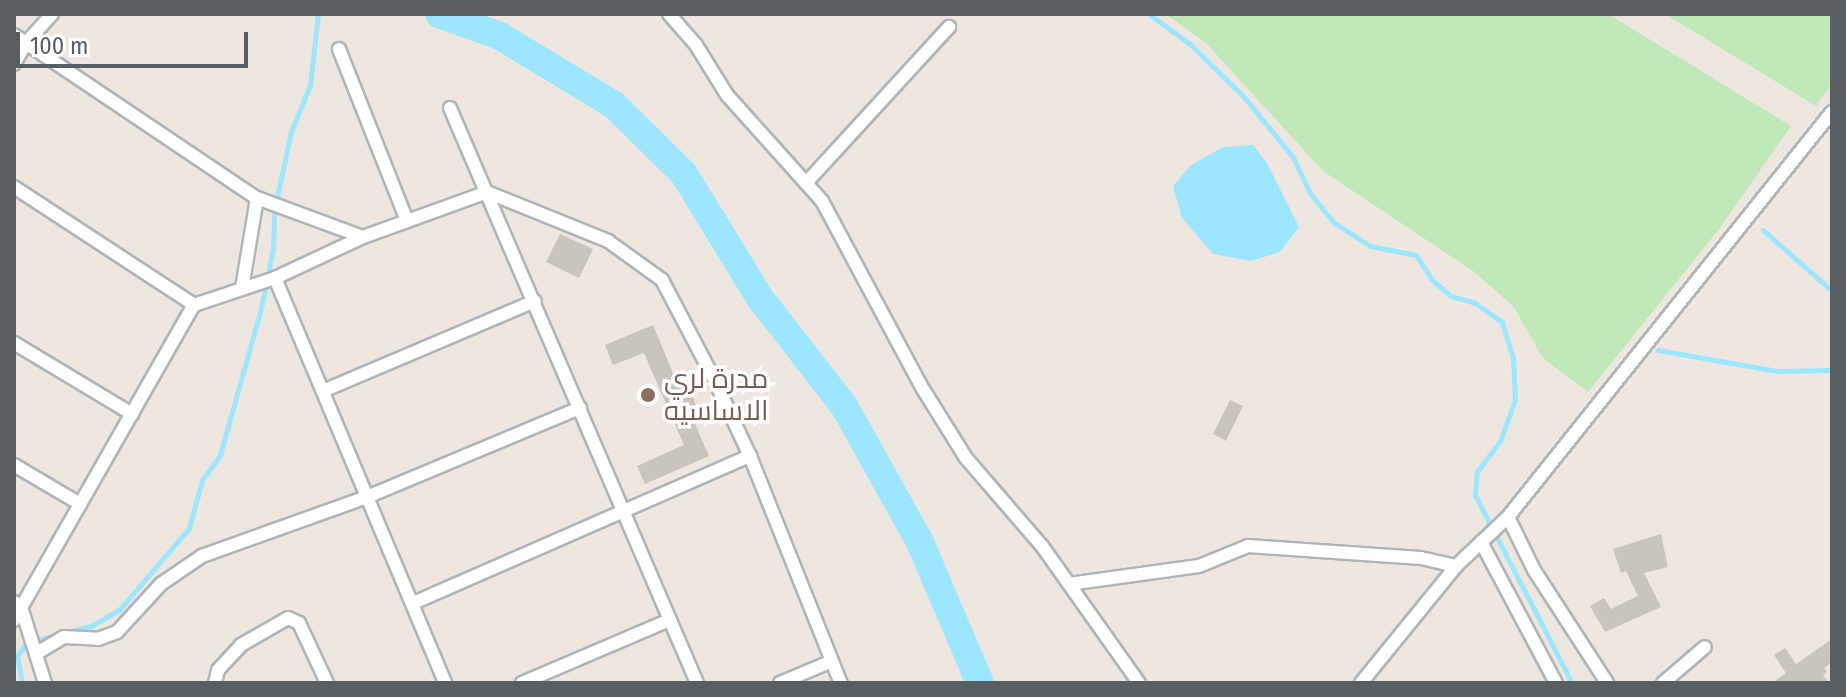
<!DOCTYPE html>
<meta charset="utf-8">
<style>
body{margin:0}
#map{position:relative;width:1846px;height:697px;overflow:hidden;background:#ede7df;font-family:"Fira Sans Condensed",Cairo,sans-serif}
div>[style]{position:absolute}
.green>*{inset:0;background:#c1e8b9}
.water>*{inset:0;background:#9de6ff}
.stream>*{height:5px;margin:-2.5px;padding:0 2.5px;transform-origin:2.5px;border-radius:2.5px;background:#9de6ff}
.river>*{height:28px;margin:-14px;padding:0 14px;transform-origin:14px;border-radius:14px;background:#9de6ff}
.building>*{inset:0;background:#cac4be}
.roads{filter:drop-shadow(2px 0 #b0b5b9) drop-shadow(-2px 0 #b0b5b9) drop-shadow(0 2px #b0b5b9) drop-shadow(0 -2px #b0b5b9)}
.minor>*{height:12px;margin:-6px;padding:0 6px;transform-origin:6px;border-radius:6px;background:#fff}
.dots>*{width:22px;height:22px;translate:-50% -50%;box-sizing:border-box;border:4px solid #fff;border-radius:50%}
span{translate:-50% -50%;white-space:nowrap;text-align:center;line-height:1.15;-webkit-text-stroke:7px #fff;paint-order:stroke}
.education-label{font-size:28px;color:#785e54}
.left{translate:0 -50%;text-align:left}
.frame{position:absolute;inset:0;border:16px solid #585e62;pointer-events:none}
.scale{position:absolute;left:16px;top:32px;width:232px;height:36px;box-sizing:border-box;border:4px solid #585e62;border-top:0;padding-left:10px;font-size:24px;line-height:28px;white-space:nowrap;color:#585e62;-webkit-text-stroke:6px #fff;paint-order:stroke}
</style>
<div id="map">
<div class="green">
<div style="clip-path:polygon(1165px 14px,1608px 14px,1791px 126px,1719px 229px,1588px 392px,1543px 358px,1513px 306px,1473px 271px,1323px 171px,1206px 43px)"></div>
<div style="clip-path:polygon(1665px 14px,1832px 14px,1832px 84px,1816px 106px)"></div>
</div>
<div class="water">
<div style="clip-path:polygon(1253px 145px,1267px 163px,1299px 227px,1280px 252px,1251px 261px,1213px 254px,1182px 218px,1173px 186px,1191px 165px,1223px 147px)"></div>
</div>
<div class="stream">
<div style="left:1149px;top:14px;width:51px;rotate:36.2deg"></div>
<div style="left:1190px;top:44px;width:76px;rotate:44.5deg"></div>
<div style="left:1244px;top:97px;width:77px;rotate:50.8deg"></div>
<div style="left:1293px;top:157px;width:38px;rotate:65deg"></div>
<div style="left:1309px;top:192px;width:38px;rotate:51deg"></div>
<div style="left:1333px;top:222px;width:44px;rotate:33deg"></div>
<div style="left:1370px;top:246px;width:47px;rotate:11.1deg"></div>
<div style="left:1416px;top:255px;width:30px;rotate:57deg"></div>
<div style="left:1432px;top:280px;width:25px;rotate:40deg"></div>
<div style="left:1451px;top:296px;width:25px;rotate:16deg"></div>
<div style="left:1475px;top:303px;width:33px;rotate:35deg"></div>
<div style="left:1502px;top:322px;width:37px;rotate:73deg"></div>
<div style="left:1513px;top:357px;width:43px;rotate:87.3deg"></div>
<div style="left:1515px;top:400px;width:44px;rotate:110.1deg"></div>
<div style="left:1500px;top:441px;width:38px;rotate:127deg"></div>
<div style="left:1477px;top:471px;width:24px;rotate:95deg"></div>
<div style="left:1475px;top:495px;width:212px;rotate:62.7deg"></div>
<div style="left:1763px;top:230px;width:92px;rotate:41.5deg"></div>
<div style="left:1658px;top:350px;width:121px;rotate:10deg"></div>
<div style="left:1777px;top:371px;width:55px;rotate:-1deg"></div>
<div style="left:22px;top:683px;width:27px;rotate:-100deg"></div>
<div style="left:17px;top:656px;width:16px;rotate:-55deg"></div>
<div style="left:26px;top:643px;width:67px;rotate:-14.7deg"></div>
<div style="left:91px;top:626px;width:32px;rotate:-30deg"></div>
<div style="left:119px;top:610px;width:108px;rotate:-49.5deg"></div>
<div style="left:189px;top:528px;width:50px;rotate:-74.8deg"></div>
<div style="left:202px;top:480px;width:31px;rotate:-54deg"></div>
<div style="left:220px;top:455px;width:153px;rotate:-74.4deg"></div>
<div style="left:261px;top:308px;width:60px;rotate:-78.5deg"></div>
<div style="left:273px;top:249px;width:38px;rotate:-88deg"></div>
<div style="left:274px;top:211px;width:81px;rotate:-77.9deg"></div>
<div style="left:291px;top:132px;width:51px;rotate:-68deg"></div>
<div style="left:310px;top:85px;width:71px;rotate:-83.6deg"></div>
</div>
<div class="river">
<div style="left:439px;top:14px;width:65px;rotate:19.8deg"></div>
<div style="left:500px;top:36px;width:133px;rotate:31.2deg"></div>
<div style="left:614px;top:105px;width:98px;rotate:44.6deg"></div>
<div style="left:684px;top:174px;width:145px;rotate:58.5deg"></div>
<div style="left:760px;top:298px;width:137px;rotate:52.1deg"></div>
<div style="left:844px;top:406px;width:154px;rotate:60.8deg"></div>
<div style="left:919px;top:540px;width:155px;rotate:66.9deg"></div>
</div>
<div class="building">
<div style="clip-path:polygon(560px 234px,593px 249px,579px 278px,546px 262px)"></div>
<div style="clip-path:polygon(653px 325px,675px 378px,684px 374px,696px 405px,688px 408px,709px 456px,645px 484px,637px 466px,684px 445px,644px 353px,613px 365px,605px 345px)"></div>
<div style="clip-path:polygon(1230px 400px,1243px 406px,1226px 441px,1213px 434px)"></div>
<div style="clip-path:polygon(1661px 534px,1668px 567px,1644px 573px,1661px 607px,1605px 632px,1590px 606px,1604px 598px,1611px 609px,1638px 596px,1626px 571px,1621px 573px,1613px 549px)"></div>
<div style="clip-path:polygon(1832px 639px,1832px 662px,1824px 668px,1827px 672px,1823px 675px,1829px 683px,1772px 683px,1786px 673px,1774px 655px,1785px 648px,1796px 664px)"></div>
</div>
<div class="roads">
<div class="minor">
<div style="left:669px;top:14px;width:41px;rotate:48.9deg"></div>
<div style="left:696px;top:45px;width:59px;rotate:58.2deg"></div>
<div style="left:727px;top:95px;width:142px;rotate:48.1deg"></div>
<div style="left:822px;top:201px;width:213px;rotate:61.8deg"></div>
<div style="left:923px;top:389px;width:81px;rotate:58.1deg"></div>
<div style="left:966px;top:458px;width:116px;rotate:49.2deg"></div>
<div style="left:1042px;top:546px;width:168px;rotate:54.7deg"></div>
<div style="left:14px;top:35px;width:293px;rotate:33.9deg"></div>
<div style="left:257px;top:198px;width:113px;rotate:20.2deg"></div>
<div style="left:339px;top:49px;width:185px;rotate:68.4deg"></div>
<div style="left:14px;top:64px;width:24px;rotate:-60deg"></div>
<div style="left:26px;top:43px;width:39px;rotate:-48deg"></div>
<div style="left:450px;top:108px;width:626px;rotate:66.75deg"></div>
<div style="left:806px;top:183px;width:212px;rotate:-47.5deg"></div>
<div style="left:14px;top:187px;width:215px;rotate:33.2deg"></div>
<div style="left:275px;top:278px;width:439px;rotate:67.2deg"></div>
<div style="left:242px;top:288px;width:91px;rotate:-80.5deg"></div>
<div style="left:14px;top:343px;width:138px;rotate:31deg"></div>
<div style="left:323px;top:391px;width:230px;rotate:-23deg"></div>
<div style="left:14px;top:465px;width:77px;rotate:30.6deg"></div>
<div style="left:1508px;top:517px;width:59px;rotate:63.9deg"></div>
<div style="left:1534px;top:570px;width:135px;rotate:57.1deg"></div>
<div style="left:1481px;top:542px;width:160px;rotate:62deg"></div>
<div style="left:1069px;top:584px;width:131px;rotate:-7.9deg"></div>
<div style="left:1199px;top:566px;width:53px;rotate:-22.2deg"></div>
<div style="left:1248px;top:546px;width:173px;rotate:4deg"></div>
<div style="left:1421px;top:558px;width:36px;rotate:13deg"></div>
<div style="left:14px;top:602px;width:9px;rotate:36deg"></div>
<div style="left:21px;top:607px;width:80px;rotate:72.5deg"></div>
<div style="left:413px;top:603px;width:368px;rotate:-23.6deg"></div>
<div style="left:14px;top:620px;width:363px;rotate:-60.3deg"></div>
<div style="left:194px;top:305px;width:85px;rotate:-18.4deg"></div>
<div style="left:275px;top:278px;width:97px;rotate:-25deg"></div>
<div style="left:363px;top:237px;width:132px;rotate:-19.9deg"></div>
<div style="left:487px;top:192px;width:131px;rotate:22deg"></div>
<div style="left:608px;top:241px;width:67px;rotate:35.8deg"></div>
<div style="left:662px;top:280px;width:110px;rotate:62.3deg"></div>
<div style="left:713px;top:377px;width:87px;rotate:64.9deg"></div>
<div style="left:750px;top:456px;width:245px;rotate:68.2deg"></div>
<div style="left:37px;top:653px;width:31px;rotate:-31deg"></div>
<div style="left:64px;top:637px;width:34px;rotate:3deg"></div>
<div style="left:98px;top:639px;width:20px;rotate:-20deg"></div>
<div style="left:117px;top:632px;width:65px;rotate:-47.5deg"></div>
<div style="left:161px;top:584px;width:50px;rotate:-34.3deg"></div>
<div style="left:202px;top:556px;width:175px;rotate:-19.7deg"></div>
<div style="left:367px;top:497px;width:231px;rotate:-22.7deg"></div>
<div style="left:215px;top:683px;width:13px;rotate:-77deg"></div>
<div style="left:218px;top:670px;width:34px;rotate:-47deg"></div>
<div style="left:241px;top:645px;width:54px;rotate:-29.9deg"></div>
<div style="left:288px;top:618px;width:12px;rotate:24deg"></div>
<div style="left:299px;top:623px;width:66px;rotate:65deg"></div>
<div style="left:522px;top:683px;width:161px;rotate:-23.1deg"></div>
<div style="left:780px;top:683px;width:56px;rotate:-22.9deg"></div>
<div style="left:1361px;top:683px;width:151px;rotate:-50.9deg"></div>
<div style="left:1456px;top:566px;width:71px;rotate:-43.3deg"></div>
<div style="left:1508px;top:517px;width:519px;rotate:-51.34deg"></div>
<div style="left:1663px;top:683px;width:55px;rotate:-40.6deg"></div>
</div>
</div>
<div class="dots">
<div style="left:648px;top:395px;background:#8d6e63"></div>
</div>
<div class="education-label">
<span class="left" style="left:664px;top:395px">مدرة لري<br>الاساسیه</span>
</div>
<div class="frame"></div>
<div class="scale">100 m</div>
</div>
